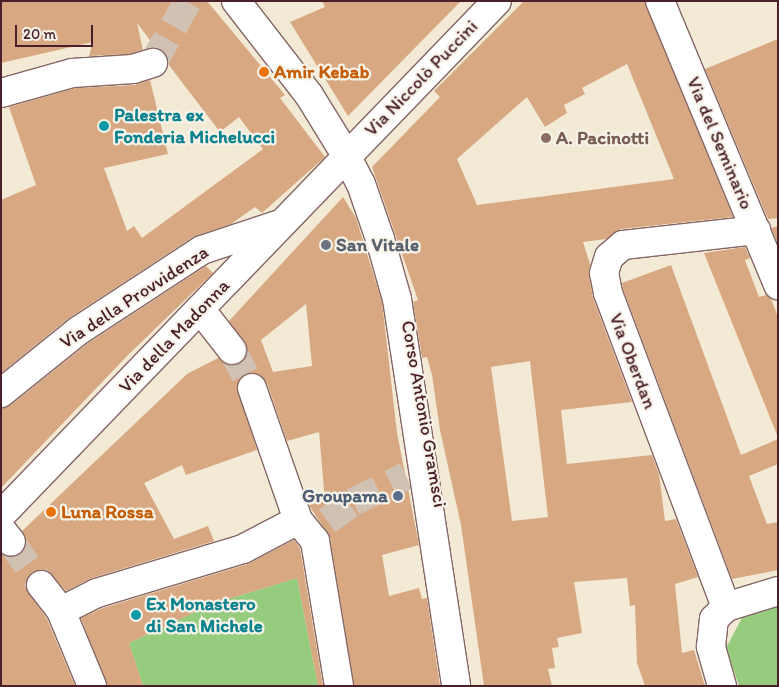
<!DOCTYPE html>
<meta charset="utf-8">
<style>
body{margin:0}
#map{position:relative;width:779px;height:687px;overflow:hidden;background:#f3ead5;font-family:Itim,sans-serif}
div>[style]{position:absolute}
.green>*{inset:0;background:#96cc7e}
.building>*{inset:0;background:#d7a882}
.minor-tunnel>*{height:28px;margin-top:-14px;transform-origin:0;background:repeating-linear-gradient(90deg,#d1c1b3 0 28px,transparent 0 42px)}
.roads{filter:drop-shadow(1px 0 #856666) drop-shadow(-1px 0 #856666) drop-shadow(0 1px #856666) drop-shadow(0 -1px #856666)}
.minor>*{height:28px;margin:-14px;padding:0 14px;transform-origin:14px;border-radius:14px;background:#fff}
.dots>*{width:14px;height:14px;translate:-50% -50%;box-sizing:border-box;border:2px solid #f7f3e8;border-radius:50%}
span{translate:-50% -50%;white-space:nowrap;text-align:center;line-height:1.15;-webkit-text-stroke:4.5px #f7f3e8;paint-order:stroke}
.food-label{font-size:19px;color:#c56008;font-weight:700}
.left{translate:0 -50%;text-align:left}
.street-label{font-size:19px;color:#4a1f2b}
.culture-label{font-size:19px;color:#0d838f;font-weight:700}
.education-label{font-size:19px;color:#785e54;font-weight:700}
.worship-label{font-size:19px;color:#5b616d;font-weight:700}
.service-label{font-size:19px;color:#4e5e75;font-weight:700}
.right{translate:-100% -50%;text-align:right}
.frame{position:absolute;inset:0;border:2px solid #4a1f2b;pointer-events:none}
.scale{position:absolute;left:15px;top:25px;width:78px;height:22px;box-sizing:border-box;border:2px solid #4a1f2b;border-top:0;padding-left:6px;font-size:15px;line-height:18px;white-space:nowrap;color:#4a1f2b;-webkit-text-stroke:4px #f7f3e8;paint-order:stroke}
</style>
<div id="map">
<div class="green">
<div style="clip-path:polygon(297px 578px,318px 686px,143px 686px,129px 643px,212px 604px)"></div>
<div style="clip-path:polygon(778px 604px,778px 686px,739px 686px,726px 648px,744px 614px)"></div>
</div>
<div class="building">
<div style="clip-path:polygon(1px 1px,207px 1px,285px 95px,280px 98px,325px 157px,262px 213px,255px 207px,231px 224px,193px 237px,69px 318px,1px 373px,1px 200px,36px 185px,9px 107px,76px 88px,134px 85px,150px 80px,168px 154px,104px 168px,127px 231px,134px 226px,142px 238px,263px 149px,239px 117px,220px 132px,168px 64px,164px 52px,156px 48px,137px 23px,143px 50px,130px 54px,89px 56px,93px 42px,1px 63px)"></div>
<div style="clip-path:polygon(322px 1px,461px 1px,348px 116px,290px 22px,325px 7px)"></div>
<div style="clip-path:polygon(evenodd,524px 1px,645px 1px,733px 217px,621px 229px,606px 239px,583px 242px,590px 264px,589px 276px,593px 298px,632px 402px,561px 410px,567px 464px,652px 455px,659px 474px,665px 521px,676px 519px,698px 577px,675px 584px,682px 653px,694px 650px,705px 686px,645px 686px,637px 663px,635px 605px,630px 606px,627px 578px,574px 582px,582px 633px,557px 638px,559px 647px,552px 648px,555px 668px,548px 669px,552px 686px,484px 686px,461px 525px,440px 430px,432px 375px,427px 357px,422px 358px,413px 302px,418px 300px,372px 167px,440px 97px,434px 91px,524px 1px,627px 64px,674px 179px,477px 205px,457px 159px,527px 97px,545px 127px,567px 113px,564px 105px,585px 94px,582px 88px,627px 64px,524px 1px,530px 361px,548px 517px,512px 521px,491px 367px,530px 361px)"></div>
<div style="clip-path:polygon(778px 39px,778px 218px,768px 219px,705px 69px)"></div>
<div style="clip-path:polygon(evenodd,343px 197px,356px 218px,382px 302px,397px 433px,419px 545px,382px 555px,389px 596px,419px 588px,422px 599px,427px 598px,440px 686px,354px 686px,330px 538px,309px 505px,325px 501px,319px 432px,287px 441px,267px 383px,254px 373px,241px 377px,237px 386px,257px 450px,186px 475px,182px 465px,144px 483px,174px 539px,208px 526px,214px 541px,92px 578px,66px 591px,47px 571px,32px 572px,26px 588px,47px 619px,75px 686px,1px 686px,1px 554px,13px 557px,21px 554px,26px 540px,22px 531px,187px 374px,218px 358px,227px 365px,242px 362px,247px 347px,229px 321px,343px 197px,306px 304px,312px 366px,273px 372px,261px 340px,306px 304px)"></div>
<div style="clip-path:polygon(778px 226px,778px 244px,771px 228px)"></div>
<div style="clip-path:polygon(745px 247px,750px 258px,745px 260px,759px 297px,766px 295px,771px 299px,778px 317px,777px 435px,704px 253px)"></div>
<div style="clip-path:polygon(671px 265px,741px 455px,778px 439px,778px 464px,749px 476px,767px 524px,778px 522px,778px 570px,732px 579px,623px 289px,622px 283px)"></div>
<div style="clip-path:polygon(206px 266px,213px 273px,128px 355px,1px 488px,1px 408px,11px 405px,87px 344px)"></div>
<div style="clip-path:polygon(294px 540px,300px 548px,323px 686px,318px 686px,297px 578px,212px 604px,129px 643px,143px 686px,107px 686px,81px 618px,103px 608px,248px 564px)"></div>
</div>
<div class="minor-tunnel">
<div style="left:153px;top:63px;width:71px;rotate:-60.6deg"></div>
<div style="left:232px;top:350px;width:43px;rotate:62.2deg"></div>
<div style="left:327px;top:521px;width:32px;rotate:-36deg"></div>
<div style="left:353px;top:502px;width:59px;rotate:-26.1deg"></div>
<div style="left:11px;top:542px;width:52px;rotate:55.1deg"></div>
</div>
<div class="roads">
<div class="minor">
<div style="left:236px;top:1px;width:119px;rotate:52.2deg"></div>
<div style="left:309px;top:95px;width:70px;rotate:58.3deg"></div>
<div style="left:346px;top:155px;width:33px;rotate:63deg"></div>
<div style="left:361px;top:184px;width:58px;rotate:70.9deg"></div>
<div style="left:380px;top:239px;width:62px;rotate:74.2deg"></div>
<div style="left:397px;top:299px;width:391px;rotate:81.3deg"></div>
<div style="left:660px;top:1px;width:308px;rotate:67.4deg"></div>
<div style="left:1px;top:93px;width:74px;rotate:-15.7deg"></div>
<div style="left:72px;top:73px;width:61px;rotate:-3.8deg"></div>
<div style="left:133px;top:69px;width:21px;rotate:-17deg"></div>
<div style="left:200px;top:309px;width:52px;rotate:52deg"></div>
<div style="left:252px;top:388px;width:140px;rotate:70.8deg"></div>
<div style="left:298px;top:520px;width:27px;rotate:51deg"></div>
<div style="left:315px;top:541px;width:147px;rotate:80.6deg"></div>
<div style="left:1px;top:393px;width:99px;rotate:-38.8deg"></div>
<div style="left:78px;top:331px;width:148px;rotate:-33.2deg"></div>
<div style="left:202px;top:250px;width:79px;rotate:-18.4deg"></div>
<div style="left:1px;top:515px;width:714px;rotate:-46.02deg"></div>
<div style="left:1px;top:529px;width:16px;rotate:52deg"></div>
<div style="left:41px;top:585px;width:33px;rotate:52deg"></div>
<div style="left:61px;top:611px;width:81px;rotate:67.5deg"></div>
<div style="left:726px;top:607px;width:335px;rotate:-110.6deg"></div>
<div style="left:608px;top:293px;width:20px;rotate:-101deg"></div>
<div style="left:604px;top:273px;width:17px;rotate:-73deg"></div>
<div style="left:609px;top:257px;width:18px;rotate:-41deg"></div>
<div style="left:623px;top:245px;width:134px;rotate:-6.4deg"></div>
<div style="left:61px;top:611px;width:40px;rotate:-26.6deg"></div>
<div style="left:97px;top:593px;width:152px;rotate:-16.8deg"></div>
<div style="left:243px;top:549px;width:62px;rotate:-27.8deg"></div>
<div style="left:722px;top:686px;width:41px;rotate:-105.8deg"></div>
<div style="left:711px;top:647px;width:28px;rotate:-84deg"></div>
<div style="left:714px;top:619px;width:17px;rotate:-45deg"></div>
<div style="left:726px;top:607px;width:54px;rotate:-17.1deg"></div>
</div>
</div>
<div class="dots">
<div style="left:264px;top:72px;background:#e8710a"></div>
<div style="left:104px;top:126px;background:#0f9aa8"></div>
<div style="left:546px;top:138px;background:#8d6e63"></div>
<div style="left:326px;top:245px;background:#6b7280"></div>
<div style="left:398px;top:496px;background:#5c6f8a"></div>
<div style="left:51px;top:512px;background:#e8710a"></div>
<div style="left:136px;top:615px;background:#0f9aa8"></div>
</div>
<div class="food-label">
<span class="left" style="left:274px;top:72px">Amir Kebab</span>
<span class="left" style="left:61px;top:512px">Luna Rossa</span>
</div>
<div class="street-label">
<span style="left:421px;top:78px;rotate:-46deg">Via Niccolò Puccini</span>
<span style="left:720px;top:143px;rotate:67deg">Via del Seminario</span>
<span style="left:134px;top:297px;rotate:-33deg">Via della Provvidenza</span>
<span style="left:174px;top:336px;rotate:-46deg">Via della Madonna</span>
<span style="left:633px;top:361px;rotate:69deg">Via Oberdan</span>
<span style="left:424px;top:414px;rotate:80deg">Corso Antonio Gramsci</span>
</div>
<div class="culture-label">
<span class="left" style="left:114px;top:126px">Palestra ex<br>Fonderia Michelucci</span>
<span class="left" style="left:146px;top:615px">Ex Monastero<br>di San Michele</span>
</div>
<div class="education-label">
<span class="left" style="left:556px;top:138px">A. Pacinotti</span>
</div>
<div class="worship-label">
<span class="left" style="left:336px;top:245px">San Vitale</span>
</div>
<div class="service-label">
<span class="right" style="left:388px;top:496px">Groupama</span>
</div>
<div class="frame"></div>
<div class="scale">20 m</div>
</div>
